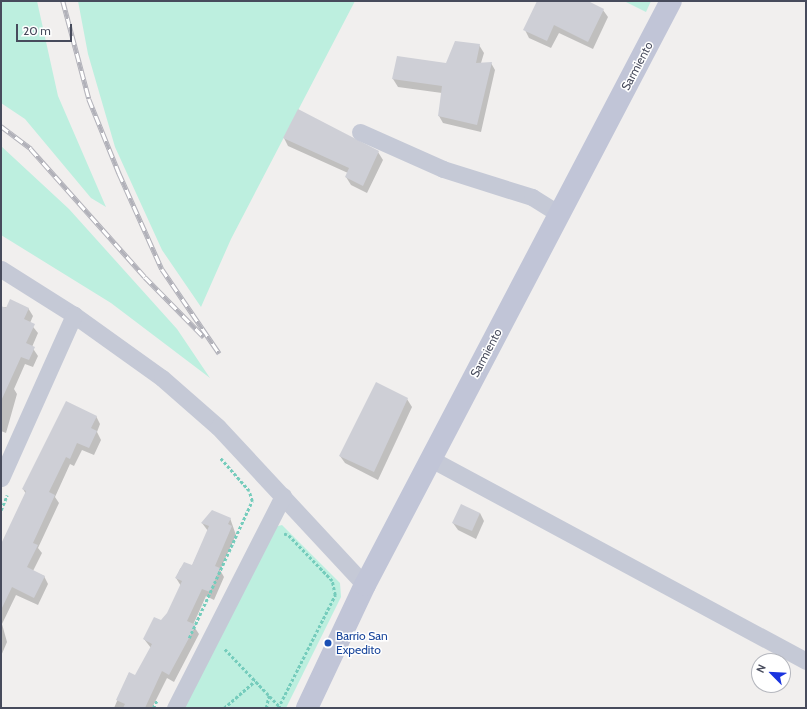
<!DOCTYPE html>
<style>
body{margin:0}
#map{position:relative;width:807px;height:709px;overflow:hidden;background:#f1efee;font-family:Cabin,sans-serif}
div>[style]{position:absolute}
.green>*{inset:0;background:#bdefdf}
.shadow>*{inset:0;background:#0003}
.building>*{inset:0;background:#cecfd6}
.path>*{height:2.5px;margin-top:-1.25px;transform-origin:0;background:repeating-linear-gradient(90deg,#75ccbc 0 3px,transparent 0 5px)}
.street>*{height:17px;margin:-8.5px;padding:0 8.5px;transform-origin:8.5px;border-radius:8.5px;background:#c5c9d6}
.secondary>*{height:22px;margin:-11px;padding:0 11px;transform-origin:11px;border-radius:11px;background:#c1c5d7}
.rail>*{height:4.5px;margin-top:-2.25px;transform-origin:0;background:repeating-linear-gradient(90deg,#fff 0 9px,#b1b1b9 0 18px);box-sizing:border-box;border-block:1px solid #b1b1b9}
.dots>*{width:11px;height:11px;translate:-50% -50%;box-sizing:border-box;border:2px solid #fff;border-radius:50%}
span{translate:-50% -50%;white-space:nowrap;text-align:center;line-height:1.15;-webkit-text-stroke:3px #fff;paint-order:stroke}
.street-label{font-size:12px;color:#474b5c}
.transit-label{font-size:12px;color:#164399}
.left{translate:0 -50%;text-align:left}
.frame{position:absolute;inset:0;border:2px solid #474b5c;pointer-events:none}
.north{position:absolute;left:751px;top:653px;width:40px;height:40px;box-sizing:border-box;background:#fff;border:1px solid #b5b7be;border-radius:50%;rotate:294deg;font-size:11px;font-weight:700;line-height:16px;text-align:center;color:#474b5c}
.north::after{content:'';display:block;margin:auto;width:14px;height:18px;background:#1a34df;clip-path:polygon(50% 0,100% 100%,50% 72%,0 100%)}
.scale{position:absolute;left:16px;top:24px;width:56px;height:18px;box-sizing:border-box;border:2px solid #474b5c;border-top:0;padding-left:5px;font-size:12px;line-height:14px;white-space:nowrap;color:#474b5c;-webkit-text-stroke:3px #fff;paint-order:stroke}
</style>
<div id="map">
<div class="green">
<div style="clip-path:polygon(1px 1px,37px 1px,58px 96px,106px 207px,91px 198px,25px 119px,1px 103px)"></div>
<div style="clip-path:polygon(78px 1px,355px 1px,231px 239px,201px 307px,162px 250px,115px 147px,88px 54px)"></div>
<div style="clip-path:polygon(624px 1px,651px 1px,646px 12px)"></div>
<div style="clip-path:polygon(1px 146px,69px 209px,177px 329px,210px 378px,111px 303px,1px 235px)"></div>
<div style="clip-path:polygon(282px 525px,340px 583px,341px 597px,286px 708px,184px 708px,274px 527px)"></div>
</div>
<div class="shadow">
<div style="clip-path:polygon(538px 1px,585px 1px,603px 10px,608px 17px,593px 49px,559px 33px,551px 48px,529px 38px,525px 30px)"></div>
<div style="clip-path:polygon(479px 45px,484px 53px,481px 63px,491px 63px,495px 70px,481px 132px,443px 123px,439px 116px,442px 93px,398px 87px,393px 79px,447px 64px)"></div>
<div style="clip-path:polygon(284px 138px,378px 152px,383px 160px,367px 193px,351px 185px,346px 177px,348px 173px,288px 146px)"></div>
<div style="clip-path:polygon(1px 307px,28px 308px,33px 316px,30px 323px,38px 333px,32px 347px,38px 356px,33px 367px,25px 364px,14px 389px,17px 394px,6px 433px,1px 431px)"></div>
<div style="clip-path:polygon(407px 399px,412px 407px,378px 480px,345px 463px,340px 456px)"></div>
<div style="clip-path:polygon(96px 416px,100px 424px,97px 432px,101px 440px,94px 455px,82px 450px,74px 466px,70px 464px,55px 497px,59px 503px,38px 548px,42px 553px,33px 571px,44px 576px,48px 584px,38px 605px,16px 595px,2px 624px,7px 642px,1px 656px,1px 546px,26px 494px,23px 489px)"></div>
<div style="clip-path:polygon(480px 513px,484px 521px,476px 539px,458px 530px,453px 523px)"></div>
<div style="clip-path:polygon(230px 518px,236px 535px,220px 570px,224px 577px,214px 600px,206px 596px,193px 625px,199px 634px,174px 682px,167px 678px,152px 708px,114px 708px,129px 673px,136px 677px,151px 648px,144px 639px,168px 614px,181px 586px,176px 578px,180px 569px,185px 563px,192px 566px,208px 531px,202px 523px)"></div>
</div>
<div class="building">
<div style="clip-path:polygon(537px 1px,588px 1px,604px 9px,588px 42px,554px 25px,547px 41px,523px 30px)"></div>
<div style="clip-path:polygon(455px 41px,480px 44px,476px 63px,492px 62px,477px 125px,438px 116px,442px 86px,392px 79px,397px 56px,446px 63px)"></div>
<div style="clip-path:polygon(298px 109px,379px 151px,363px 186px,345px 177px,349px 168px,283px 138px)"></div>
<div style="clip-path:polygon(10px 299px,29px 308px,24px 319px,35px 324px,26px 343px,35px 347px,29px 360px,21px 357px,1px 401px,1px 306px,6px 308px)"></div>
<div style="clip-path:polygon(376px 382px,408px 398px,374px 472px,339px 456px)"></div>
<div style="clip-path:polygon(66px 401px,97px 416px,91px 428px,97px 431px,89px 448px,77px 443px,70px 459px,66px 457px,49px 492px,55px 495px,33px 543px,38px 545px,27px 567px,45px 576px,34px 598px,12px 587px,1px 610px,1px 544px,26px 491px,22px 489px)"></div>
<div style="clip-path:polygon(461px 504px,480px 513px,472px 531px,452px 523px)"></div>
<div style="clip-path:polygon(212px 510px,231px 518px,228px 524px,232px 526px,215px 566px,220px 568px,210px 592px,202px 589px,187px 621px,196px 625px,169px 675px,162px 671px,145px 708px,123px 708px,125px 704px,116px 700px,129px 672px,135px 675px,152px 644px,143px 639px,154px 617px,161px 620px,167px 613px,182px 581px,175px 578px,184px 562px,192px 565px,209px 526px,201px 523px)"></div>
</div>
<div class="path">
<div style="left:1px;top:510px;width:16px;rotate:-68deg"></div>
<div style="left:189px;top:638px;width:151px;rotate:-65.3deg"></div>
<div style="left:252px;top:501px;width:10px;rotate:-107deg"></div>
<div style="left:249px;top:491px;width:44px;rotate:-131.3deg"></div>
<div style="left:225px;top:649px;width:79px;rotate:46.5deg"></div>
<div style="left:153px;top:708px;width:9px;rotate:-63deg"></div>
<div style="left:224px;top:708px;width:41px;rotate:-41.1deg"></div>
<div style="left:266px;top:708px;width:13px;rotate:-77deg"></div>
<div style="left:278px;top:708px;width:127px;rotate:-63.2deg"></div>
<div style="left:335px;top:595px;width:14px;rotate:-102deg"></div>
<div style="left:332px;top:581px;width:65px;rotate:-133.8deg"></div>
<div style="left:287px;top:534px;width:3px;rotate:162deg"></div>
</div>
<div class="street">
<div style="left:360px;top:132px;width:91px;rotate:24deg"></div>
<div style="left:443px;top:169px;width:93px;rotate:17.5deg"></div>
<div style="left:532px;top:197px;width:32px;rotate:32deg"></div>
<div style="left:1px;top:269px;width:86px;rotate:32.2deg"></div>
<div style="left:74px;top:315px;width:108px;rotate:35.6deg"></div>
<div style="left:162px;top:378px;width:74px;rotate:41.2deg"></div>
<div style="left:218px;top:427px;width:216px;rotate:47.1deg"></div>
<div style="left:431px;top:459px;width:426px;rotate:28.3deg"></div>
<div style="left:1px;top:478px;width:179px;rotate:-65.9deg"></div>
<div style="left:175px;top:708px;width:238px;rotate:-63deg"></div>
</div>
<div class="secondary">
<div style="left:307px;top:708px;width:136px;rotate:-64.8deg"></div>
<div style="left:365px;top:585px;width:659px;rotate:-62.35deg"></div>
</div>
<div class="rail">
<div style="left:63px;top:1px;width:101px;rotate:75.1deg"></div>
<div style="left:89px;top:99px;width:80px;rotate:67.9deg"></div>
<div style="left:119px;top:173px;width:105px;rotate:65.9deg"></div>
<div style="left:162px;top:269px;width:102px;rotate:55.8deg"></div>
<div style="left:1px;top:126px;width:38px;rotate:37deg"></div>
<div style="left:31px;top:149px;width:171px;rotate:48.3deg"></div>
<div style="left:145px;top:277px;width:84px;rotate:45.5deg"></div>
</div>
<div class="dots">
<div style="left:328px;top:643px;background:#1a4fb4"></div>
</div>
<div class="street-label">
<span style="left:637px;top:66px;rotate:-62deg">Sarmiento</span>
<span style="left:486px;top:353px;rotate:-62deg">Sarmiento</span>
</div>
<div class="transit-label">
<span class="left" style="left:336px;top:643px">Barrio San<br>Expedito</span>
</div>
<div class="frame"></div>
<div class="north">N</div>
<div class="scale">20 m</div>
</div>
